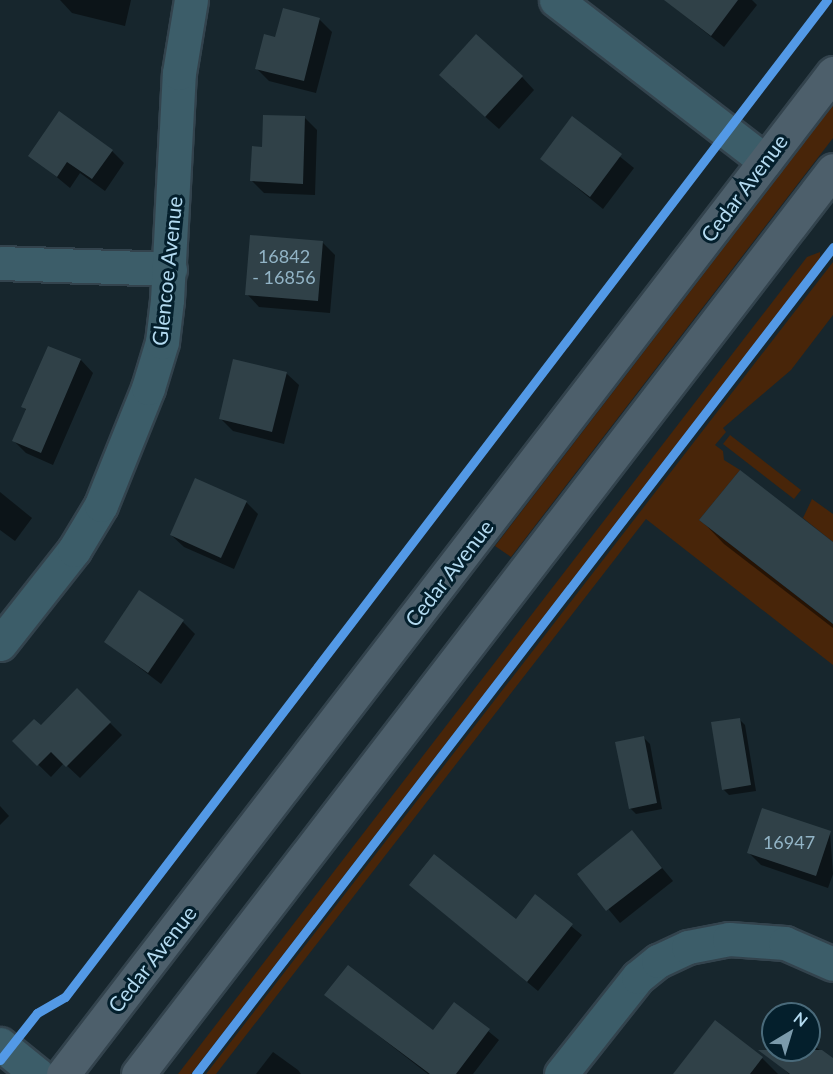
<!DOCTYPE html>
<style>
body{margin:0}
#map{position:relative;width:833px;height:1074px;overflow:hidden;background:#17262d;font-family:Lato,sans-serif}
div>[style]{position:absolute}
.green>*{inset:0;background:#482509}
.shadow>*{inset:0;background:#0007}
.building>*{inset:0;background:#304148}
.roads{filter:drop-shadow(2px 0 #33434d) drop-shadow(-2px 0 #33434d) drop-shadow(0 2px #33434d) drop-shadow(0 -2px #33434d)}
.minor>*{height:33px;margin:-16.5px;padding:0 16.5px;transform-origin:16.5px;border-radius:16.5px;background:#3c5d69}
.tertiary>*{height:33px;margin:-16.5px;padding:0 16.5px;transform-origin:16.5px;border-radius:16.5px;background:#3c5d69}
.primary>*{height:33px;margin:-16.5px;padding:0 16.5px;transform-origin:16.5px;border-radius:16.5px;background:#4d5f6b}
.cycleway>*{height:9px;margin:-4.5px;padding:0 4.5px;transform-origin:4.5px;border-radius:4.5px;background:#5399e6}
span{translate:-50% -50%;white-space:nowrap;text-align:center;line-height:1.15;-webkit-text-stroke:6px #041f2c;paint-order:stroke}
.number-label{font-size:18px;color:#92b4c6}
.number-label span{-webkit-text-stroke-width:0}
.street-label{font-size:21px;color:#b3daf0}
.north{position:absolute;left:761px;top:1002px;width:60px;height:60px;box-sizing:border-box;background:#041f2c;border:2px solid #4a6a7a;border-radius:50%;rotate:38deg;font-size:16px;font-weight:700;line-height:24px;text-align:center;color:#b3daf0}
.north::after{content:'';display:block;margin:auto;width:21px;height:27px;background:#7c9bac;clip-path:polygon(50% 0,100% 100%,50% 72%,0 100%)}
</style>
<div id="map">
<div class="green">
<div style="clip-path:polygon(833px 105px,833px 138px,511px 557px,495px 546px)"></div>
<div style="clip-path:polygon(820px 252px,820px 258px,191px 1074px,178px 1074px,807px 257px)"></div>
<div style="clip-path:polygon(833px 262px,833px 315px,791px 370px,723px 428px,726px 432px,715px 445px,723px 451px,724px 460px,740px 470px,699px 520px,833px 624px,833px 665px,646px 519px,216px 1074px,206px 1074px)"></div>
<div style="clip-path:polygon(730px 435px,801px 490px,794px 499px,723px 444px)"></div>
<div style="clip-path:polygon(812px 499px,833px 514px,833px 542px,803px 518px)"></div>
</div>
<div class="shadow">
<div style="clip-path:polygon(60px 0,131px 0,125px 26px,72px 13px)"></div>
<div style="clip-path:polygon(665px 0,752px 0,757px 5px,724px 47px)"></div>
<div style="clip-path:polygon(319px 19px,332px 32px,316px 93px,269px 81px,257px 69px,276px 39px)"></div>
<div style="clip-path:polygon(522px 77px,534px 90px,499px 129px,453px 88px)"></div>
<div style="clip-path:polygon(305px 118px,317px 130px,315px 195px,264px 193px,252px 181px)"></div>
<div style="clip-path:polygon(572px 118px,634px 168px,603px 209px,542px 159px)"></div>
<div style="clip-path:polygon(112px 151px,124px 163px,105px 191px,80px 173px,70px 188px,30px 155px)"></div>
<div style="clip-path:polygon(322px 242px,335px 255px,330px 313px,259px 307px,247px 294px)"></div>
<div style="clip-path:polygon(81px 360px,93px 373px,53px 465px,26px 453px,14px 441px,27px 411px,23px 407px)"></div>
<div style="clip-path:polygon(286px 373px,299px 385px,284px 444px,233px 431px,220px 418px)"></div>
<div style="clip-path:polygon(0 492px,32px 518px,15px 541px,0 530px)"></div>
<div style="clip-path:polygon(246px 502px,258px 514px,234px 569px,184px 547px,171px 535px)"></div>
<div style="clip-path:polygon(701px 520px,833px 543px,833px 628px,724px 544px)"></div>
<div style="clip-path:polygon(183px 622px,195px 634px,161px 684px,106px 642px)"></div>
<div style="clip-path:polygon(77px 690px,122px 735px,80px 778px,64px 763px,51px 777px,14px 741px,41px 727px)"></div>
<div style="clip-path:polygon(739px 719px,745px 725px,756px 791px,729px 795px,723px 789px)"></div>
<div style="clip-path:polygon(644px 738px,650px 744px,662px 809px,636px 814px,630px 808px)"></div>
<div style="clip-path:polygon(0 806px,9px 816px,0 825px)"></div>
<div style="clip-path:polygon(632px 832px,673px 881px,620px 923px,579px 874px)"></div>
<div style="clip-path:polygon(830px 833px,833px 874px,828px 888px,761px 865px,749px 853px)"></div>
<div style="clip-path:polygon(421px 894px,517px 921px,535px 897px,582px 935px,538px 991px)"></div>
<div style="clip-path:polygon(326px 995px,433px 1032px,455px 1004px,499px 1040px,473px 1074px,428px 1074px)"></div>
<div style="clip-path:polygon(809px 1042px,833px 1060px,833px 1074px,789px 1074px,776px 1062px,784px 1050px,809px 1050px)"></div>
<div style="clip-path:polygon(273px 1052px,298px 1070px,301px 1074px,256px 1074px)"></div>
<div style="clip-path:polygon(762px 1058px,778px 1074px,675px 1074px)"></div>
</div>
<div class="building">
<div style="clip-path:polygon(664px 0,738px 0,711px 36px)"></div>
<div style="clip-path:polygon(283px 8px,320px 18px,304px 81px,255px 69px,264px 34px,275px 37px)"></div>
<div style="clip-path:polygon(476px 34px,523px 76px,485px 117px,439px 75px)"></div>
<div style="clip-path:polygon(59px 111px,113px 150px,92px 179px,67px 162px,57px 177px,28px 156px)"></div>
<div style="clip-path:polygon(263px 115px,305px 116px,303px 184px,250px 181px,252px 146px,262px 147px)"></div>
<div style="clip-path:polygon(572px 116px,622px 154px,590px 197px,540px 159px)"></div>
<div style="clip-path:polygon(250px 235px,323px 241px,318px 301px,245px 295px)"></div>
<div style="clip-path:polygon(48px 346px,81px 359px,41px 453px,12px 441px,26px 409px,21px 407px)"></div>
<div style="clip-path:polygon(233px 359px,287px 372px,272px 432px,219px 419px)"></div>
<div style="clip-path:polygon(740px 470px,833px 542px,833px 624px,699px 520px)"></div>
<div style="clip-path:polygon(195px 478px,247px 501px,221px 558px,170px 535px)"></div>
<div style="clip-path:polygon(139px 590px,184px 620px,148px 673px,104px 642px)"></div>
<div style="clip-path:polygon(77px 688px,111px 722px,66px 767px,51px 752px,37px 766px,12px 741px,34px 719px,41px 725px)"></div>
<div style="clip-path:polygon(740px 718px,751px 785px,722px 790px,711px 722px)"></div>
<div style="clip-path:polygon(644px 736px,657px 803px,629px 809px,615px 742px)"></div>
<div style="clip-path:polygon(762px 808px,831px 831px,816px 876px,747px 853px)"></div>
<div style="clip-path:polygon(632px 830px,662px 868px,606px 911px,577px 874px)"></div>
<div style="clip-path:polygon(434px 854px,516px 919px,535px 894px,573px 924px,527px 982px,409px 885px)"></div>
<div style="clip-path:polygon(348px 965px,433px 1030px,454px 1002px,490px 1029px,456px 1074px,430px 1074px,324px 995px)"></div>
<div style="clip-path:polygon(715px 1020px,763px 1057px,750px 1074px,673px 1074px)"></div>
<div style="clip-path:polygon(758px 1050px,822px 1050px,833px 1058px,833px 1074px,790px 1074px)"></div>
</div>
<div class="roads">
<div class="minor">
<div style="left:556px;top:0;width:264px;rotate:37.6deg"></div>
<div style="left:0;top:263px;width:170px;rotate:2deg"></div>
<div style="left:0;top:644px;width:120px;rotate:-51.8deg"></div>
<div style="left:74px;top:550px;width:52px;rotate:-59deg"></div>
<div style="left:101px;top:505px;width:126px;rotate:-68.1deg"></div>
<div style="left:148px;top:388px;width:48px;rotate:-73.1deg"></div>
<div style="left:162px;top:342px;width:42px;rotate:-83.2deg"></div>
<div style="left:167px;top:300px;width:227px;rotate:-87deg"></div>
<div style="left:179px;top:73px;width:74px;rotate:-80.7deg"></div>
<div style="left:561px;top:1074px;width:124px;rotate:-51.6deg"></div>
<div style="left:638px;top:977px;width:26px;rotate:-39deg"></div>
<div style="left:658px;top:961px;width:33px;rotate:-25deg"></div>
<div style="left:688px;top:947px;width:42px;rotate:-11deg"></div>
<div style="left:729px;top:939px;width:56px;rotate:4.1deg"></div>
<div style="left:785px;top:943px;width:52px;rotate:23.6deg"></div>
</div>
<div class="tertiary">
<div style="left:0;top:1044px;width:48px;rotate:39deg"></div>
</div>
<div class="primary">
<div style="left:63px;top:1074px;width:1263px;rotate:-52.43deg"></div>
<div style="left:138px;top:1074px;width:1140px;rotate:-52.45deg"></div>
</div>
</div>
<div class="cycleway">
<div style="left:0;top:1060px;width:60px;rotate:-51.8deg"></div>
<div style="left:37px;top:1013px;width:32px;rotate:-30deg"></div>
<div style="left:65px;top:997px;width:1255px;rotate:-52.61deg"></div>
<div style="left:196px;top:1074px;width:1044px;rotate:-52.39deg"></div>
</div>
<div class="number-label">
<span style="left:284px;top:267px">16842<br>- 16856</span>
<span style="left:789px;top:842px">16947</span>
</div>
<div class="street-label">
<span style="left:744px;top:188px;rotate:-53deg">Cedar Avenue</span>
<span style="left:167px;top:271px;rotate:-84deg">Glencoe Avenue</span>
<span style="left:449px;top:573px;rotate:-52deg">Cedar Avenue</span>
<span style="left:152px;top:959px;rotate:-52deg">Cedar Avenue</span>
</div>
<div class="north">N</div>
</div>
